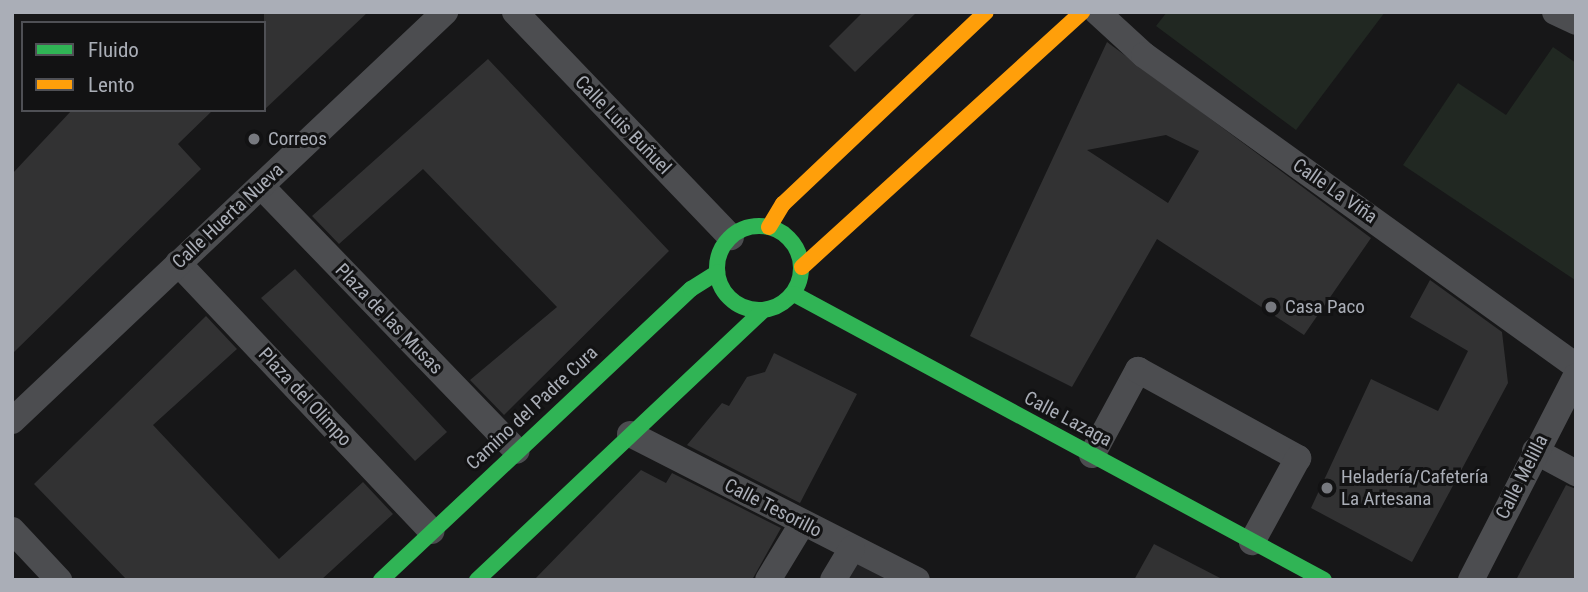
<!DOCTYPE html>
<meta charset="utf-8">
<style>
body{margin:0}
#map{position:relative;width:1588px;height:592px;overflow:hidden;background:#171718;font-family:"Roboto Condensed",sans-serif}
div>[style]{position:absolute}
.built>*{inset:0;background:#212123}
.green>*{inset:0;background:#212822}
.building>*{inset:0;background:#323233}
.street>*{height:26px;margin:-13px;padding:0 13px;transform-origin:13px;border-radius:13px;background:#4c4d50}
.fast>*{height:16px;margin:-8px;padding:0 8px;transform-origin:8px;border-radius:8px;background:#30b455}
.fast>.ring{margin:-8px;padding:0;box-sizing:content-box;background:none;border:16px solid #30b455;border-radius:50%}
.slow>*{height:16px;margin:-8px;padding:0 8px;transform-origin:8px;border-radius:8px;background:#ff9f0a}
.dots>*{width:19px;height:19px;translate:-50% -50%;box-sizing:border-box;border:4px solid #121213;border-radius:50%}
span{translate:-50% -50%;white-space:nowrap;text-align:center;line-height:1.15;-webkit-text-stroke:6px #121213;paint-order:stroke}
.street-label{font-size:19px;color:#aaaeb7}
.poi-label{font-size:19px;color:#aaaeb7}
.left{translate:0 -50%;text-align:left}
.frame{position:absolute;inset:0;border:14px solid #aaaeb7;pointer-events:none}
.legend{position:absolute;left:21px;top:21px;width:245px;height:91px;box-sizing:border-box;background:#121213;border:2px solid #4f5055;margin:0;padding:9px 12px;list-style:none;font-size:21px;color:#aaaeb7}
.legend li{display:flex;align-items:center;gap:14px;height:35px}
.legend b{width:35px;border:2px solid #4f5055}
</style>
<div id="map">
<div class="built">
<div style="clip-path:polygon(856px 563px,888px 580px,846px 580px)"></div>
</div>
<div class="green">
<div style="clip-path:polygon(1167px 12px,1385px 12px,1296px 130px,1156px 26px)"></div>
<div style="clip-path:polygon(1553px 47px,1576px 63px,1575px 280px,1403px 165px,1458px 83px,1506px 115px)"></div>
</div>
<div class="building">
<div style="clip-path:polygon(264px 12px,368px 12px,264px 110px)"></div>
<div style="clip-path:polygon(863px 12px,917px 12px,855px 72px,829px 46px)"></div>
<div style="clip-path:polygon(evenodd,1107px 42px,1371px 238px,1304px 335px,1157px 239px,1072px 387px,970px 336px,1107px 42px,1166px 135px,1199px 151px,1168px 203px,1087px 150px,1166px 135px)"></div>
<div style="clip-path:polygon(488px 59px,669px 251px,504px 415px,470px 380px,557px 307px,423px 169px,339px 244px,312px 216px)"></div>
<div style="clip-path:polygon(72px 110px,213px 110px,178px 144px,201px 169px,12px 354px,12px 174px)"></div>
<div style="clip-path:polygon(295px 269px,447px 432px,415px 461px,261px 298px)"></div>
<div style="clip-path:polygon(1430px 280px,1502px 332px,1508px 383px,1412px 562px,1311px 508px,1371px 379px,1438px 411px,1468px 351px,1410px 317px)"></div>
<div style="clip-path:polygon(206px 316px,237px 349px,153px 425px,279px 559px,363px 482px,393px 514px,321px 580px,127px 580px,34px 484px)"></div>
<div style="clip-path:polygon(774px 353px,857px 394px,800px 503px,687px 445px,722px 403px,729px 406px,747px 377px,765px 372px)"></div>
<div style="clip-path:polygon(641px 470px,666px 483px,672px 473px,781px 528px,752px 580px,534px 580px)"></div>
<div style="clip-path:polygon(1566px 485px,1576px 489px,1576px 580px,1516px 580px)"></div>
<div style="clip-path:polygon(1154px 544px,1224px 580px,1134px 580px)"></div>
</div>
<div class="street">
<div style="left:515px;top:12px;width:312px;rotate:46.2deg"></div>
<div style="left:1097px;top:12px;width:64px;rotate:42.5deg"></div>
<div style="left:1144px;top:55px;width:532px;rotate:35.75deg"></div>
<div style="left:1555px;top:12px;width:23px;rotate:25deg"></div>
<div style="left:261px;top:186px;width:368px;rotate:46deg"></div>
<div style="left:178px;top:263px;width:369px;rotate:46.6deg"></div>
<div style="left:12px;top:421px;width:596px;rotate:-43.37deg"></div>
<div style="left:630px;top:434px;width:322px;rotate:27deg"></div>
<div style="left:1535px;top:451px;width:47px;rotate:28.2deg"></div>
<div style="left:1092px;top:455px;width:97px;rotate:-61.6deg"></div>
<div style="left:1138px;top:370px;width:183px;rotate:28.8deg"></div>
<div style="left:1298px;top:458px;width:96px;rotate:118.7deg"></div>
<div style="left:12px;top:530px;width:69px;rotate:46.8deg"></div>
<div style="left:768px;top:580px;width:66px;rotate:-58.7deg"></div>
<div style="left:833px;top:580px;width:37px;rotate:-59deg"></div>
<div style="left:1471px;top:580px;width:229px;rotate:-62.8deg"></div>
</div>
<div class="fast">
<div class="ring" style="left:717px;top:226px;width:68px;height:68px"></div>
<div style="left:794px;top:294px;width:602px;rotate:28.35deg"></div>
<div style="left:381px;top:580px;width:425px;rotate:-43.2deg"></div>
<div style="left:691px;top:289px;width:31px;rotate:-32deg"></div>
<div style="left:477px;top:580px;width:392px;rotate:-43.3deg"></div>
</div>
<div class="slow">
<div style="left:769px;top:227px;width:27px;rotate:-59deg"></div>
<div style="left:783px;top:204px;width:279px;rotate:-43.4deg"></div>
<div style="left:802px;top:267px;width:379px;rotate:-42.3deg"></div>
</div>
<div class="dots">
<div style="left:254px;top:139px;background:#77797f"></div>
<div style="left:1271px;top:307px;background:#77797f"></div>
<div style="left:1327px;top:488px;background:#77797f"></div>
</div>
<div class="street-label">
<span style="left:623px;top:125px;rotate:46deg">Calle Luis Buñuel</span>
<span style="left:1335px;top:191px;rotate:35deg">Calle La Viña</span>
<span style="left:228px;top:216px;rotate:-43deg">Calle Huerta Nueva</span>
<span style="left:389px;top:319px;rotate:46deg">Plaza de las Musas</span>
<span style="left:305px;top:397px;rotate:47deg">Plaza del Olimpo</span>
<span style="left:532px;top:408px;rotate:-43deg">Camino del Padre Cura</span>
<span style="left:1068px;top:419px;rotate:28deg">Calle Lazaga</span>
<span style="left:1522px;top:477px;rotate:-63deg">Calle Melilla</span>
<span style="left:773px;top:508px;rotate:27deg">Calle Tesorillo</span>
</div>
<div class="poi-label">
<span class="left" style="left:268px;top:139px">Correos</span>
<span class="left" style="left:1285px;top:307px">Casa Paco</span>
<span class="left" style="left:1341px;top:488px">Heladería/Cafetería<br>La Artesana</span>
</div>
<div class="frame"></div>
<ul class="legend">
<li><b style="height:9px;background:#30b455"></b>Fluido</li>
<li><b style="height:9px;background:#ff9f0a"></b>Lento</li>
</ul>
</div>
